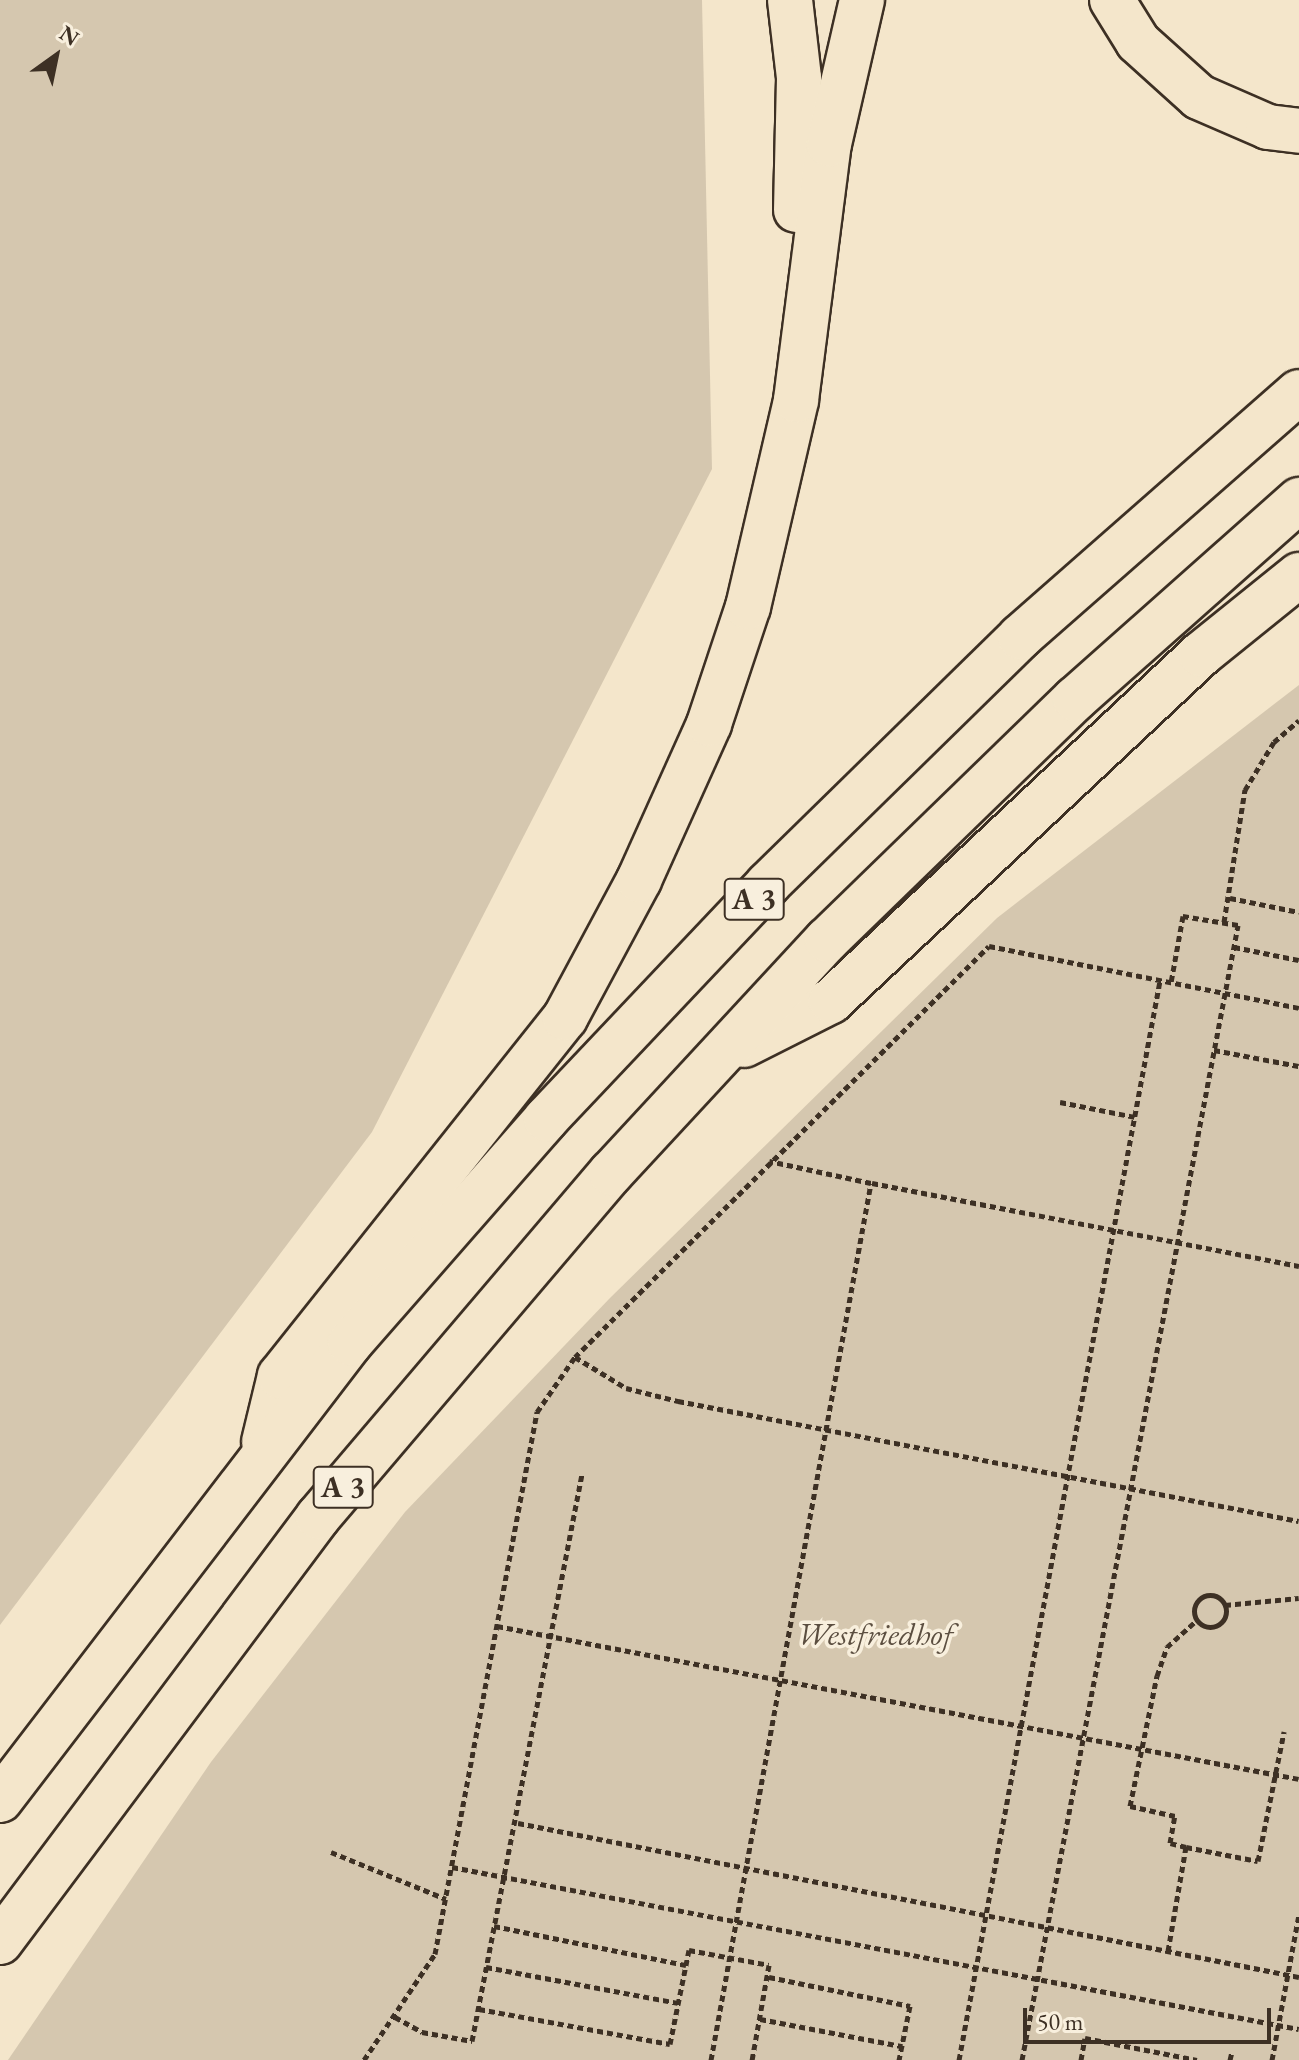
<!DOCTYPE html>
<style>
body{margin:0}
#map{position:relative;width:1299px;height:2060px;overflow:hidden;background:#f4e6cb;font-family:"EB Garamond",serif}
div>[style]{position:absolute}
.green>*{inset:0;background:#d5c7af}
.path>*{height:5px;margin-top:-2.5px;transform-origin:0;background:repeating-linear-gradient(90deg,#3d3024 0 6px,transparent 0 10px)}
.path>.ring{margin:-2.5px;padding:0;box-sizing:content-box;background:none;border:5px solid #3d3024;border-radius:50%}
.roads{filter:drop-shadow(2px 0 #3d3024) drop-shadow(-2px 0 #3d3024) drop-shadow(0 2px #3d3024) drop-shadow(0 -2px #3d3024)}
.motorway>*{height:44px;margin:-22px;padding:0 22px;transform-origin:22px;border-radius:22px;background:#f4e6cb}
span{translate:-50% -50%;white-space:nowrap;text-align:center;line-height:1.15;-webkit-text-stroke:7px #f8efdd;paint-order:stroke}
.shield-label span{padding:2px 6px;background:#f8efdd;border:2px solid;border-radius:6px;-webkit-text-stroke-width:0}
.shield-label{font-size:30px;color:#3d3024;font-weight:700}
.park-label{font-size:32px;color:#5b4e40;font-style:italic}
.north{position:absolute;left:16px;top:16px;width:80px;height:80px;-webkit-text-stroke:6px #f8efdd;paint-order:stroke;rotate:33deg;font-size:22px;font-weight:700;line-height:32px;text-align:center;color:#3d3024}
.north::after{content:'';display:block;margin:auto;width:28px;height:36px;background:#3d3024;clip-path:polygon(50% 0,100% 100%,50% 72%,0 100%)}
.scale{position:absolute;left:1023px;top:2008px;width:248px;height:36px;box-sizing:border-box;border:4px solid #3d3024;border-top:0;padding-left:10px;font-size:24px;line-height:28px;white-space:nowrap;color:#3d3024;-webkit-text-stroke:6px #f8efdd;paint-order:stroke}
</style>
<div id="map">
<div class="green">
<div style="clip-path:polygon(0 0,702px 0,712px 469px,372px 1132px,0 1625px)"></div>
<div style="clip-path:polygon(1299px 685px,1299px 2060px,8px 2060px,211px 1762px,405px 1512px,610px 1298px,997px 918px)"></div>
</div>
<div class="path">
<div style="left:1230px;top:898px;width:70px;rotate:11.5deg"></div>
<div style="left:1224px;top:922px;width:134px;rotate:-81deg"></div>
<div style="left:1245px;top:790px;width:56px;rotate:-58.9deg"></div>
<div style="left:1274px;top:742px;width:33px;rotate:-41deg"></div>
<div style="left:1234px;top:947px;width:66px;rotate:11.3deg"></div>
<div style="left:1214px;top:1050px;width:86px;rotate:10.7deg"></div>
<div style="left:1060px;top:1102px;width:76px;rotate:11.3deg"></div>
<div style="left:872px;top:1183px;width:435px;rotate:11deg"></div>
<div style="left:575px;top:1357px;width:60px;rotate:31.3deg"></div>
<div style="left:626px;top:1388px;width:54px;rotate:14deg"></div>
<div style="left:678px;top:1401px;width:632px;rotate:10.94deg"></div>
<div class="ring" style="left:1194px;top:1595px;width:27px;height:27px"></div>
<div style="left:1225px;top:1605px;width:74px;rotate:-5.4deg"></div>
<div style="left:497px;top:1626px;width:816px;rotate:10.8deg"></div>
<div style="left:518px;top:1823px;width:796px;rotate:11.15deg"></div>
<div style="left:1186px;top:1847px;width:16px;rotate:-166deg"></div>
<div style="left:1170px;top:1843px;width:27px;rotate:-80deg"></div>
<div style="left:1175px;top:1816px;width:46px;rotate:-167.5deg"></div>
<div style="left:1130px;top:1806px;width:133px;rotate:-78.3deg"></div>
<div style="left:1157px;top:1676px;width:31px;rotate:-71deg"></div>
<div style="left:1167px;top:1647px;width:40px;rotate:-42deg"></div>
<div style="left:331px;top:1852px;width:124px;rotate:22.2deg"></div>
<div style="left:452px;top:1867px;width:862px;rotate:10.83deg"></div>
<div style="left:494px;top:1926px;width:196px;rotate:11.5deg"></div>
<div style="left:1168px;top:1951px;width:106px;rotate:-80.2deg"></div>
<div style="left:1186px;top:1847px;width:73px;rotate:11deg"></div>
<div style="left:1258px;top:1861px;width:132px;rotate:-78.6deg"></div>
<div style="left:486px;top:1967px;width:195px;rotate:10.6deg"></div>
<div style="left:769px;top:1977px;width:144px;rotate:11.6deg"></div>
<div style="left:910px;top:2006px;width:55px;rotate:101.5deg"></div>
<div style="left:479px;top:2009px;width:194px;rotate:10.4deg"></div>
<div style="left:670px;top:2044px;width:96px;rotate:-78.6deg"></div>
<div style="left:689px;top:1950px;width:81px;rotate:10.6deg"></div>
<div style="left:769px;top:1965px;width:97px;rotate:100.1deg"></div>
<div style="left:395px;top:2017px;width:31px;rotate:29deg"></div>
<div style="left:422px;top:2032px;width:51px;rotate:10.2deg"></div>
<div style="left:472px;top:2041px;width:578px;rotate:-79.02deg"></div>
<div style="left:760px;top:2019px;width:145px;rotate:10.8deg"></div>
<div style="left:364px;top:2060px;width:128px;rotate:-56.2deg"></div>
<div style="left:435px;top:1954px;width:552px;rotate:-79.34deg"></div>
<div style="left:537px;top:1412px;width:67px;rotate:-55.4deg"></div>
<div style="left:575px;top:1357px;width:583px;rotate:-44.79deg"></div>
<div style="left:989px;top:946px;width:316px;rotate:11.3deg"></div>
<div style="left:711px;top:2060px;width:891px;rotate:-79.66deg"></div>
<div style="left:871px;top:1183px;width:104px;rotate:-167.8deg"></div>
<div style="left:959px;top:2060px;width:1098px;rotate:-79.45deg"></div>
<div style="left:1022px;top:2060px;width:1155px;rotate:-79.22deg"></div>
<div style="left:1238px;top:925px;width:56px;rotate:-170.7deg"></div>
<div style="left:1183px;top:916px;width:68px;rotate:100.2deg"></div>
<div style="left:1081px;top:2060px;width:22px;rotate:-80deg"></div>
<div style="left:1085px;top:2038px;width:114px;rotate:11.1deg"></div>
<div style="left:1230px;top:2060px;width:9px;rotate:-77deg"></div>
<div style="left:1272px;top:2060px;width:148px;rotate:-79.5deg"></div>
</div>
<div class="roads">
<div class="motorway">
<div style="left:790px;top:0;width:79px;rotate:83.4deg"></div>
<div style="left:799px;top:78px;width:132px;rotate:91.3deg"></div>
<div style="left:1112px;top:0;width:49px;rotate:58.2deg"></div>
<div style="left:1138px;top:42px;width:82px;rotate:42deg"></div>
<div style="left:1199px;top:97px;width:75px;rotate:23.5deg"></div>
<div style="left:1268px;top:127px;width:31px;rotate:7deg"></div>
<div style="left:744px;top:1045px;width:97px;rotate:-26.8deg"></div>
<div style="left:831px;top:1001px;width:507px;rotate:-43.16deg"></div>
<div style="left:1201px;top:654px;width:126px;rotate:-38.9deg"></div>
<div style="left:264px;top:1442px;width:68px;rotate:-76.4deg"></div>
<div style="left:280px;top:1376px;width:458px;rotate:-51.5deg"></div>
<div style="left:565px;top:1018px;width:157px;rotate:-61.8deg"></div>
<div style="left:639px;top:880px;width:171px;rotate:-65.8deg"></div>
<div style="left:709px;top:724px;width:123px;rotate:-71.6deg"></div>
<div style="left:748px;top:607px;width:212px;rotate:-76.9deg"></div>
<div style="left:796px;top:400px;width:258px;rotate:-82.7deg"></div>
<div style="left:829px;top:144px;width:148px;rotate:-77.1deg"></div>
<div style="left:0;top:1800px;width:576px;rotate:-52.55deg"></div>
<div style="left:350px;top:1343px;width:298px;rotate:-48.8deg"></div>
<div style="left:546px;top:1119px;width:323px;rotate:-46.6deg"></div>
<div style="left:768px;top:884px;width:353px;rotate:-44.4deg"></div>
<div style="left:1020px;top:637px;width:371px;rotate:-41.3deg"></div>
<div style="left:0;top:1942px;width:531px;rotate:-53.19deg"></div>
<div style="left:318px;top:1517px;width:452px;rotate:-49.6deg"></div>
<div style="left:611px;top:1173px;width:318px;rotate:-47.2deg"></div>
<div style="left:827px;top:940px;width:346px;rotate:-44.2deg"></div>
<div style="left:1075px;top:699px;width:300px;rotate:-41.6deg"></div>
</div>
</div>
<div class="shield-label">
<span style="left:754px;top:899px">A 3</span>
<span style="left:343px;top:1487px">A 3</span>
</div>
<div class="park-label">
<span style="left:875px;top:1634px">Westfriedhof</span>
</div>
<div class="north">N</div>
<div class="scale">50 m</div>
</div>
